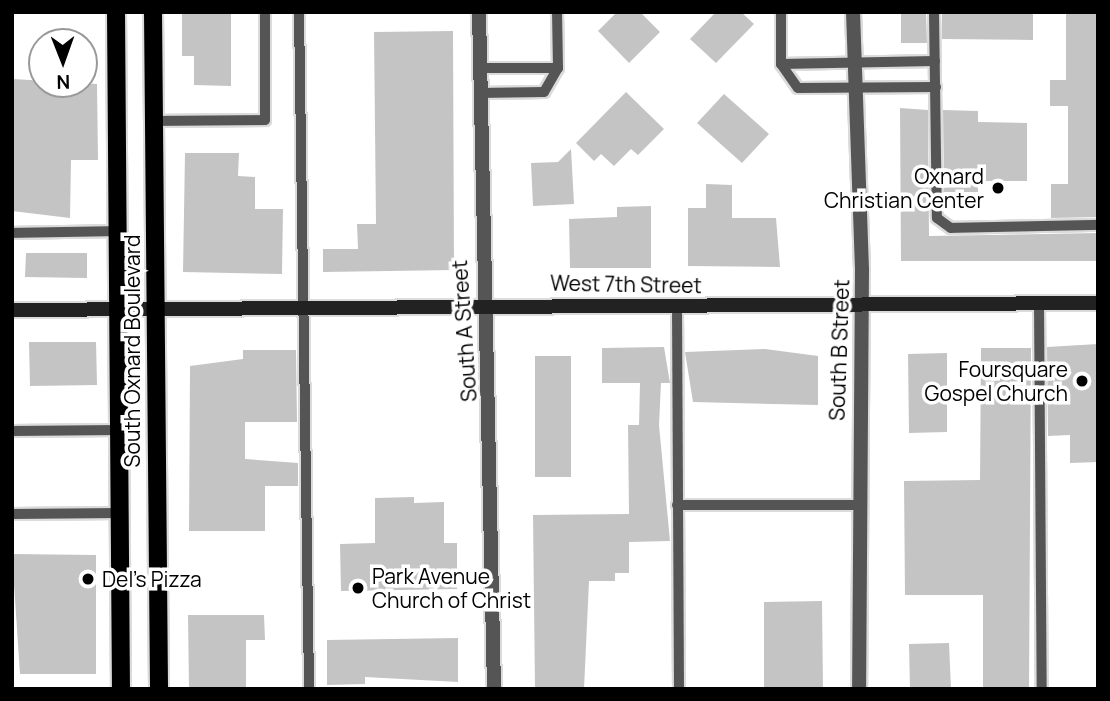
<!DOCTYPE html>
<style>
body{margin:0}
#map{position:relative;width:1110px;height:701px;overflow:hidden;background:#fff;font-family:Manrope,sans-serif}
div>[style]{position:absolute}
.building>*{inset:0;background:#c4c4c4}
.roads{filter:drop-shadow(2px 0 #dbdbdb) drop-shadow(-2px 0 #dbdbdb) drop-shadow(0 2px #dbdbdb) drop-shadow(0 -2px #dbdbdb)}
.lane>*{height:10px;margin:-5px;padding:0 5px;transform-origin:5px;border-radius:5px;background:#555}
.street>*{height:14px;margin:-7px;padding:0 7px;transform-origin:7px;border-radius:7px;background:#555}
.secondary>*{height:14px;margin:-7px;padding:0 7px;transform-origin:7px;border-radius:7px;background:#222}
.primary>*{height:18px;margin:-9px;padding:0 9px;transform-origin:9px;border-radius:9px;background:#000}
.dots>*{width:19px;height:19px;translate:-50% -50%;box-sizing:border-box;border:4px solid #fff;border-radius:50%}
span{translate:-50% -50%;white-space:nowrap;text-align:center;line-height:1.15;-webkit-text-stroke:7px #fff;paint-order:stroke}
.poi-label{font-size:21px;color:#000}
.right{translate:-100% -50%;text-align:right}
.left{translate:0 -50%;text-align:left}
.street-label{font-size:21px;color:#000}
.frame{position:absolute;inset:0;border:14px solid #000;pointer-events:none}
.north{position:absolute;left:28px;top:28px;width:70px;height:70px;box-sizing:border-box;background:#fff;border:2px solid #999;border-radius:50%;rotate:179deg;font-size:19px;font-weight:700;line-height:28px;text-align:center;color:#000}
.north::after{content:'';display:block;margin:auto;width:24px;height:32px;background:#000;clip-path:polygon(50% 0,100% 100%,50% 72%,0 100%)}
</style>
<div id="map">
<div class="building">
<div style="clip-path:polygon(182px 12px,231px 12px,231px 86px,194px 85px,194px 56px,182px 56px)"></div>
<div style="clip-path:polygon(617px 12px,640px 12px,660px 32px,629px 63px,598px 31px)"></div>
<div style="clip-path:polygon(716px 12px,741px 12px,754px 24px,716px 63px,690px 39px)"></div>
<div style="clip-path:polygon(901px 12px,926px 12px,927px 43px,901px 43px)"></div>
<div style="clip-path:polygon(967px 12px,1033px 14px,1033px 40px,942px 39px,942px 14px)"></div>
<div style="clip-path:polygon(1066px 12px,1098px 12px,1098px 217px,1051px 218px,1051px 184px,1068px 184px,1068px 106px,1050px 106px,1050px 80px,1066px 80px)"></div>
<div style="clip-path:polygon(453px 31px,454px 270px,323px 272px,323px 249px,358px 249px,357px 224px,376px 224px,374px 32px)"></div>
<div style="clip-path:polygon(13px 79px,97px 84px,98px 160px,71px 160px,70px 218px,12px 211px)"></div>
<div style="clip-path:polygon(626px 92px,664px 129px,638px 155px,631px 149px,614px 166px,601px 154px,594px 161px,576px 143px)"></div>
<div style="clip-path:polygon(724px 94px,769px 134px,742px 163px,697px 123px)"></div>
<div style="clip-path:polygon(900px 108px,928px 110px,929px 236px,1098px 233px,1098px 261px,901px 261px)"></div>
<div style="clip-path:polygon(943px 110px,978px 111px,978px 122px,1027px 123px,1027px 181px,978px 181px,978px 192px,944px 192px)"></div>
<div style="clip-path:polygon(571px 149px,574px 204px,533px 206px,531px 163px,558px 162px)"></div>
<div style="clip-path:polygon(185px 153px,239px 153px,238px 176px,255px 177px,255px 209px,283px 209px,282px 274px,183px 272px)"></div>
<div style="clip-path:polygon(706px 184px,732px 185px,732px 218px,776px 218px,780px 267px,688px 266px,688px 208px,706px 208px)"></div>
<div style="clip-path:polygon(651px 206px,651px 268px,570px 268px,569px 219px,617px 217px,617px 207px)"></div>
<div style="clip-path:polygon(26px 253px,87px 253px,87px 278px,25px 277px)"></div>
<div style="clip-path:polygon(29px 342px,96px 342px,97px 385px,30px 386px)"></div>
<div style="clip-path:polygon(1098px 344px,1098px 462px,1070px 463px,1070px 435px,1048px 436px,1047px 347px)"></div>
<div style="clip-path:polygon(664px 347px,670px 383px,661px 383px,659px 425px,670px 541px,629px 542px,629px 573px,615px 573px,615px 581px,589px 581px,584px 689px,535px 689px,533px 515px,629px 514px,628px 425px,639px 425px,640px 383px,602px 383px,602px 348px)"></div>
<div style="clip-path:polygon(981px 348px,1031px 348px,1029px 689px,983px 689px,983px 595px,905px 595px,904px 481px,980px 480px)"></div>
<div style="clip-path:polygon(765px 349px,818px 356px,818px 405px,693px 402px,685px 352px)"></div>
<div style="clip-path:polygon(243px 350px,296px 350px,297px 422px,245px 422px,245px 459px,298px 463px,298px 486px,265px 486px,265px 531px,189px 531px,190px 366px,243px 359px)"></div>
<div style="clip-path:polygon(947px 353px,947px 432px,909px 433px,908px 354px)"></div>
<div style="clip-path:polygon(535px 356px,571px 356px,571px 477px,535px 477px)"></div>
<div style="clip-path:polygon(414px 497px,414px 503px,444px 502px,444px 543px,457px 543px,457px 589px,341px 591px,340px 544px,375px 543px,375px 498px)"></div>
<div style="clip-path:polygon(12px 554px,96px 555px,96px 674px,20px 674px)"></div>
<div style="clip-path:polygon(822px 601px,823px 689px,764px 689px,764px 602px)"></div>
<div style="clip-path:polygon(188px 615px,264px 615px,265px 640px,246px 640px,246px 689px,189px 689px)"></div>
<div style="clip-path:polygon(458px 638px,458px 682px,365px 677px,365px 684px,327px 685px,327px 640px)"></div>
<div style="clip-path:polygon(949px 643px,951px 689px,910px 689px,909px 644px)"></div>
</div>
<div class="roads">
<div class="lane">
<div style="left:299px;top:12px;width:677px;rotate:89.15deg"></div>
<div style="left:781px;top:12px;width:52px;rotate:90deg"></div>
<div style="left:781px;top:64px;width:29px;rotate:55deg"></div>
<div style="left:798px;top:88px;width:138px;rotate:-0.4deg"></div>
<div style="left:934px;top:12px;width:206px;rotate:89.2deg"></div>
<div style="left:937px;top:218px;width:17px;rotate:36deg"></div>
<div style="left:951px;top:228px;width:147px;rotate:-1.2deg"></div>
<div style="left:781px;top:64px;width:154px;rotate:-1.1deg"></div>
<div style="left:479px;top:68px;width:79px"></div>
<div style="left:479px;top:93px;width:65px;rotate:-0.9deg"></div>
<div style="left:544px;top:92px;width:28px;rotate:-60deg"></div>
<div style="left:558px;top:68px;width:56px;rotate:-91deg"></div>
<div style="left:153px;top:121px;width:112px;rotate:-0.5deg"></div>
<div style="left:265px;top:120px;width:108px;rotate:-90deg"></div>
<div style="left:12px;top:233px;width:105px;rotate:-1.1deg"></div>
<div style="left:1039px;top:304px;width:385px;rotate:89.6deg"></div>
<div style="left:677px;top:306px;width:383px;rotate:89.7deg"></div>
<div style="left:12px;top:431px;width:107px;rotate:-0.5deg"></div>
<div style="left:677px;top:505px;width:181px"></div>
<div style="left:12px;top:514px;width:108px;rotate:-0.5deg"></div>
</div>
<div class="street">
<div style="left:479px;top:12px;width:677px;rotate:88.73deg"></div>
<div style="left:853px;top:12px;width:258px;rotate:88deg"></div>
<div style="left:862px;top:270px;width:419px;rotate:90.4deg"></div>
</div>
<div class="secondary">
<div style="left:12px;top:310px;width:1086px;rotate:-0.37deg"></div>
</div>
<div class="primary">
<div style="left:116px;top:12px;width:677px;rotate:89.58deg"></div>
<div style="left:153px;top:12px;width:677px;rotate:89.49deg"></div>
</div>
</div>
<div class="dots">
<div style="left:998px;top:188px;background:#000"></div>
<div style="left:1082px;top:381px;background:#000"></div>
<div style="left:88px;top:579px;background:#000"></div>
<div style="left:358px;top:588px;background:#000"></div>
</div>
<div class="poi-label">
<span class="right" style="left:984px;top:188px">Oxnard<br>Christian Center</span>
<span class="right" style="left:1068px;top:381px">Foursquare<br>Gospel Church</span>
<span class="left" style="left:372px;top:588px">Park Avenue<br>Church of Christ</span>
<span class="left" style="left:102px;top:579px">Del's Pizza</span>
</div>
<div class="street-label">
<span style="left:626px;top:284px;rotate:1deg">West 7th Street</span>
<span style="left:464px;top:331px;rotate:-94deg">South A Street</span>
<span style="left:839px;top:350px;rotate:-88deg">South B Street</span>
<span style="left:132px;top:351px;rotate:-90deg">South Oxnard Boulevard</span>
</div>
<div class="frame"></div>
<div class="north">N</div>
</div>
